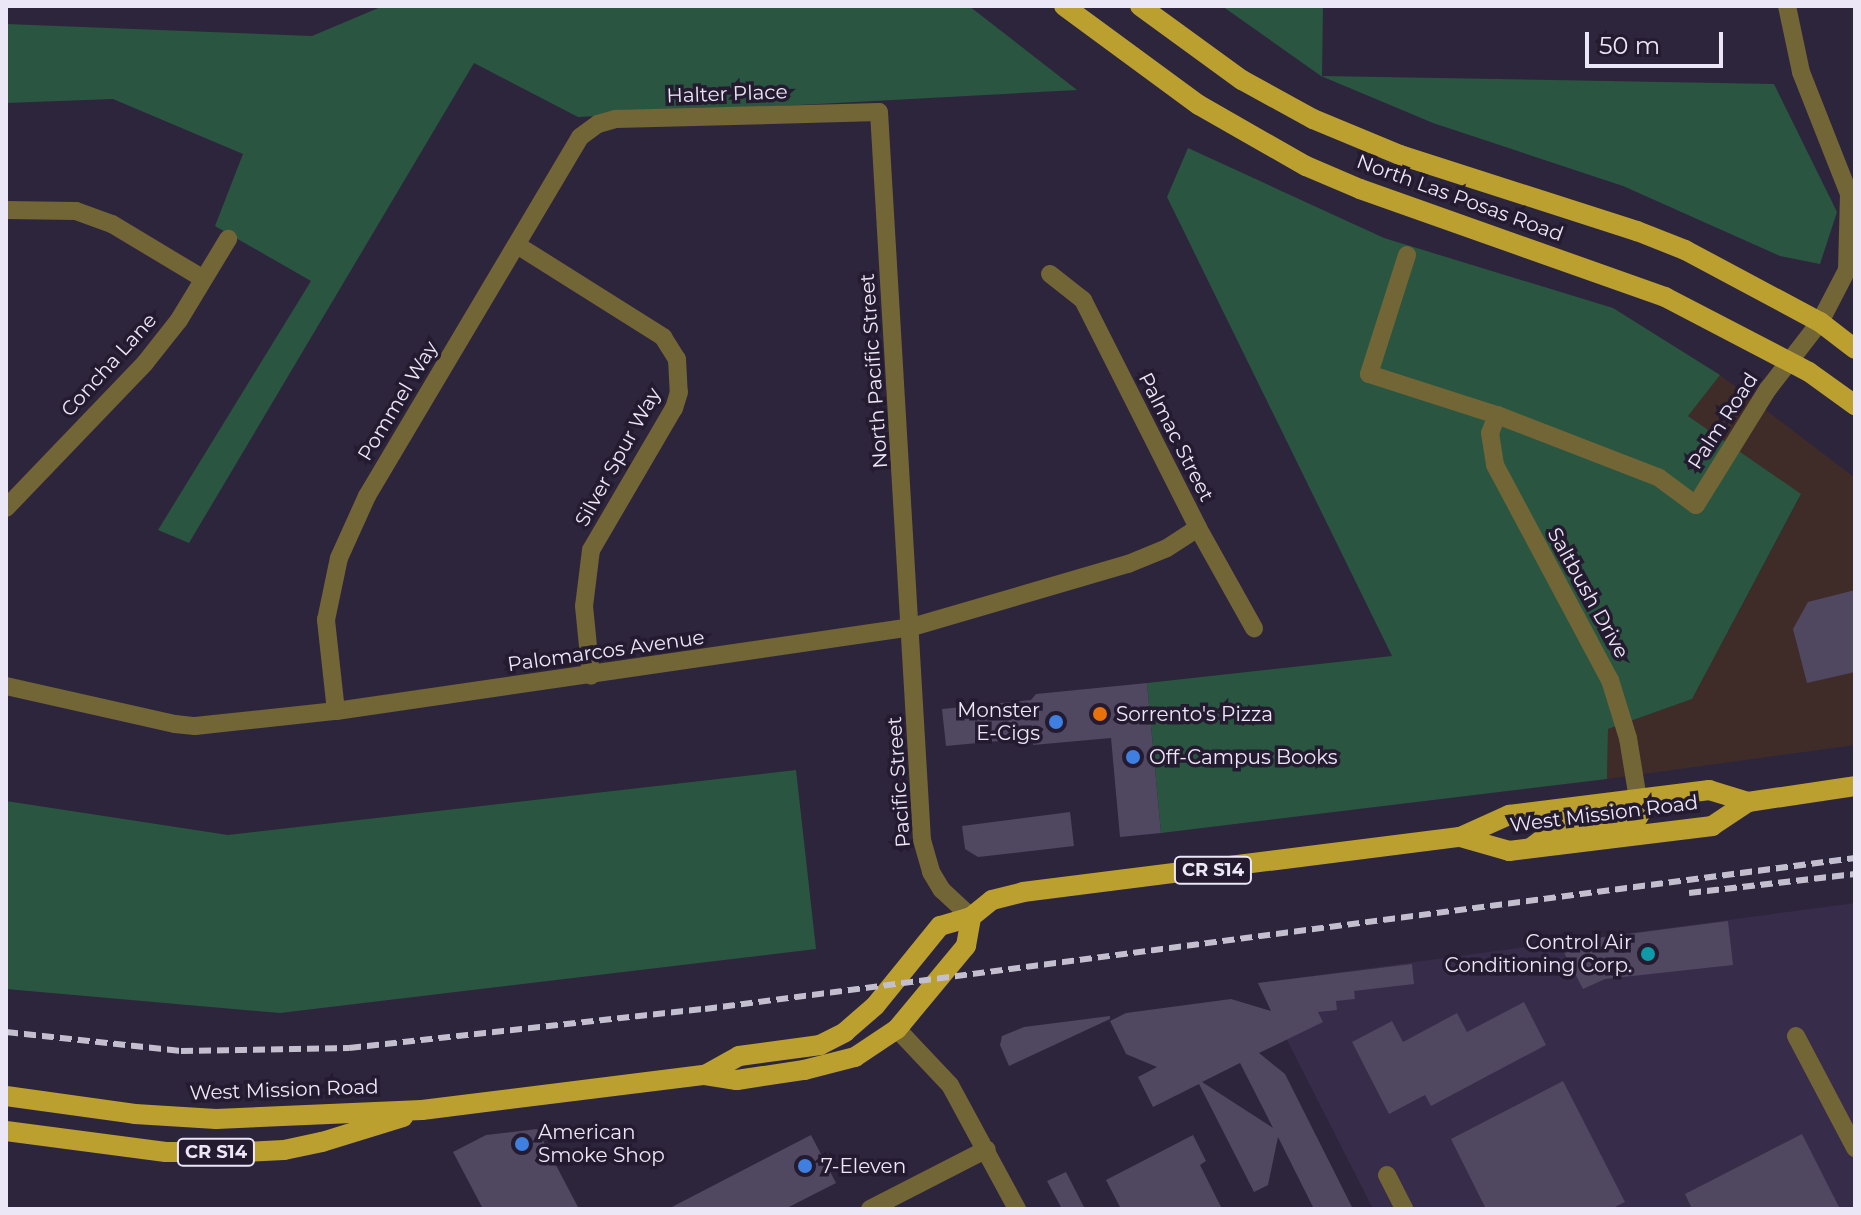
<!DOCTYPE html>
<style>
body{margin:0}
#map{position:relative;width:1861px;height:1215px;overflow:hidden;background:#2d253c;font-family:Montserrat,sans-serif}
div>[style]{position:absolute}
.commercial>*{inset:0;background:#3f2c28}
.built>*{inset:0;background:#372c49}
.green>*{inset:0;background:#2a5540}
.building>*{inset:0;background:#504760}
.minor>*{height:18px;margin:-9px;padding:0 9px;transform-origin:9px;border-radius:9px;background:#726536}
.major>*{height:20px;margin:-10px;padding:0 10px;transform-origin:10px;border-radius:10px;background:#bba030}
.rail>*{height:6px;margin-top:-3px;transform-origin:0;background:repeating-linear-gradient(90deg,#c4bfcf 0 12px,transparent 0 18px)}
.dots>*{width:22px;height:22px;translate:-50% -50%;box-sizing:border-box;border:4px solid #241b31;border-radius:50%}
span{translate:-50% -50%;white-space:nowrap;text-align:center;line-height:1.15;-webkit-text-stroke:7px #241b31;paint-order:stroke}
.shield-label span{padding:2px 6px;background:#241b31;border:2px solid;border-radius:6px;-webkit-text-stroke-width:0}
.shield-label{font-size:18px;color:#ece7f6;font-weight:700}
.street-label{font-size:20px;color:#ece7f6}
.poi-label{font-size:20px;color:#ece7f6}
.right{translate:-100% -50%;text-align:right}
.left{translate:0 -50%;text-align:left}
.frame{position:absolute;inset:0;border:8px solid #ece7f6;pointer-events:none}
.scale{position:absolute;left:1585px;top:32px;width:138px;height:36px;box-sizing:border-box;border:4px solid #ece7f6;border-top:0;padding-left:10px;font-size:24px;line-height:28px;white-space:nowrap;color:#ece7f6;-webkit-text-stroke:6px #241b31;paint-order:stroke}
</style>
<div id="map">
<div class="commercial">
<div style="clip-path:polygon(1720px 375px,1855px 478px,1855px 745px,1607px 779px,1608px 729px,1692px 699px,1801px 495px,1688px 416px)"></div>
</div>
<div class="built">
<div style="clip-path:polygon(1855px 903px,1855px 1209px,1373px 1209px,1258px 983px)"></div>
</div>
<div class="green">
<div style="clip-path:polygon(383px 6px,969px 6px,1077px 90px,578px 117px,474px 63px,189px 543px,158px 530px,311px 281px,215px 226px,243px 154px,113px 99px,6px 103px,6px 24px,312px 36px)"></div>
<div style="clip-path:polygon(1222px 6px,1323px 6px,1322px 76px,1774px 84px,1837px 212px,1820px 264px,1780px 256px,1623px 186px,1433px 123px,1321px 76px)"></div>
<div style="clip-path:polygon(1188px 148px,1384px 238px,1613px 308px,1720px 375px,1688px 416px,1801px 494px,1692px 699px,1608px 729px,1607px 779px,1161px 833px,1147px 683px,1392px 656px,1167px 197px)"></div>
<div style="clip-path:polygon(796px 770px,816px 949px,280px 1013px,6px 989px,6px 801px,228px 835px)"></div>
</div>
<div class="building">
<div style="clip-path:polygon(1855px 590px,1855px 672px,1807px 683px,1793px 629px,1808px 602px)"></div>
<div style="clip-path:polygon(1147px 683px,1161px 833px,1120px 837px,1111px 738px,1033px 745px,1032px 738px,946px 746px,942px 709px,1031px 700px,1036px 694px)"></div>
<div style="clip-path:polygon(1070px 812px,1074px 846px,978px 857px,965px 849px,962px 826px)"></div>
<div style="clip-path:polygon(1728px 921px,1733px 965px,1605px 979px,1583px 989px,1559px 943px)"></div>
<div style="clip-path:polygon(evenodd,1412px 964px,1414px 984px,1354px 991px,1355px 999px,1336px 1001px,1337px 1010px,1318px 1012px,1323px 1022px,1259px 1053px,1285px 1074px,1353px 1209px,1314px 1209px,1278px 1137px,1268px 1185px,1254px 1192px,1199px 1084px,1153px 1107px,1138px 1077px,1157px 1067px,1126px 1054px,1110px 1021px,1126px 1013px,1231px 999px,1271px 1011px,1258px 983px,1412px 964px,1240px 1063px,1269px 1120px,1273px 1128px,1202px 1082px,1240px 1063px)"></div>
<div style="clip-path:polygon(1524px 1002px,1546px 1045px,1431px 1106px,1425px 1095px,1389px 1114px,1352px 1042px,1392px 1021px,1403px 1042px,1457px 1013px,1467px 1032px)"></div>
<div style="clip-path:polygon(1110px 1016px,1110px 1019px,1009px 1066px,1000px 1045px,1002px 1036px,1024px 1027px)"></div>
<div style="clip-path:polygon(1563px 1081px,1625px 1202px,1611px 1209px,1486px 1209px,1451px 1139px)"></div>
<div style="clip-path:polygon(537px 1129px,579px 1209px,483px 1209px,453px 1152px,486px 1135px)"></div>
<div style="clip-path:polygon(1802px 1134px,1840px 1209px,1692px 1209px,1685px 1194px)"></div>
<div style="clip-path:polygon(811px 1135px,836px 1183px,785px 1209px,668px 1209px)"></div>
<div style="clip-path:polygon(1193px 1135px,1206px 1161px,1200px 1165px,1222px 1209px,1121px 1209px,1106px 1180px)"></div>
<div style="clip-path:polygon(1066px 1172px,1085px 1209px,1062px 1209px,1047px 1181px)"></div>
</div>
<div class="minor">
<div style="left:6px;top:210px;width:70px;rotate:0.8deg"></div>
<div style="left:76px;top:211px;width:38px;rotate:20deg"></div>
<div style="left:112px;top:224px;width:105px;rotate:31deg"></div>
<div style="left:517px;top:245px;width:173px;rotate:32.2deg"></div>
<div style="left:663px;top:337px;width:26px;rotate:58deg"></div>
<div style="left:677px;top:359px;width:33px;rotate:87deg"></div>
<div style="left:679px;top:392px;width:17px;rotate:107deg"></div>
<div style="left:674px;top:408px;width:164px;rotate:120.3deg"></div>
<div style="left:591px;top:550px;width:56px;rotate:97.1deg"></div>
<div style="left:584px;top:606px;width:70px;rotate:84.3deg"></div>
<div style="left:1407px;top:255px;width:125px;rotate:107.7deg"></div>
<div style="left:1369px;top:374px;width:134px;rotate:17.8deg"></div>
<div style="left:1497px;top:415px;width:173px;rotate:21.1deg"></div>
<div style="left:1658px;top:477px;width:47px;rotate:36.4deg"></div>
<div style="left:1696px;top:505px;width:137px;rotate:-58.2deg"></div>
<div style="left:1768px;top:389px;width:85px;rotate:-52.2deg"></div>
<div style="left:1820px;top:322px;width:59px;rotate:-62.6deg"></div>
<div style="left:1847px;top:270px;width:76px;rotate:-88.5deg"></div>
<div style="left:1849px;top:194px;width:131px;rotate:-111.5deg"></div>
<div style="left:1801px;top:72px;width:67px;rotate:-102deg"></div>
<div style="left:1050px;top:274px;width:42px;rotate:38.2deg"></div>
<div style="left:1083px;top:300px;width:255px;rotate:63.2deg"></div>
<div style="left:1198px;top:528px;width:115px;rotate:60.8deg"></div>
<div style="left:1497px;top:415px;width:19px;rotate:111deg"></div>
<div style="left:1490px;top:433px;width:32px;rotate:81deg"></div>
<div style="left:1495px;top:465px;width:244px;rotate:61.9deg"></div>
<div style="left:1610px;top:680px;width:61px;rotate:72.8deg"></div>
<div style="left:1628px;top:738px;width:62px;rotate:80.7deg"></div>
<div style="left:6px;top:508px;width:201px;rotate:-46.2deg"></div>
<div style="left:145px;top:363px;width:55px;rotate:-51.7deg"></div>
<div style="left:179px;top:320px;width:95px;rotate:-58.8deg"></div>
<div style="left:6px;top:686px;width:173px;rotate:12.7deg"></div>
<div style="left:175px;top:724px;width:20px;rotate:6deg"></div>
<div style="left:195px;top:726px;width:142px;rotate:-6.1deg"></div>
<div style="left:336px;top:711px;width:582px;rotate:-8.3deg"></div>
<div style="left:912px;top:627px;width:225px;rotate:-16.3deg"></div>
<div style="left:1128px;top:564px;width:42px;rotate:-22.3deg"></div>
<div style="left:1167px;top:548px;width:37px;rotate:-33deg"></div>
<div style="left:336px;top:711px;width:92px;rotate:-96.3deg"></div>
<div style="left:326px;top:620px;width:63px;rotate:-78.2deg"></div>
<div style="left:339px;top:558px;width:68px;rotate:-65.7deg"></div>
<div style="left:367px;top:496px;width:417px;rotate:-59.3deg"></div>
<div style="left:580px;top:137px;width:22px;rotate:-36deg"></div>
<div style="left:598px;top:124px;width:19px;rotate:-16deg"></div>
<div style="left:616px;top:119px;width:263px;rotate:-1.5deg"></div>
<div style="left:879px;top:112px;width:729px;rotate:86.62deg"></div>
<div style="left:922px;top:840px;width:33px;rotate:74deg"></div>
<div style="left:931px;top:872px;width:21px;rotate:59deg"></div>
<div style="left:942px;top:890px;width:40px;rotate:43deg"></div>
<div style="left:897px;top:1029px;width:77px;rotate:46.6deg"></div>
<div style="left:950px;top:1085px;width:141px;rotate:61.6deg"></div>
<div style="left:1796px;top:1036px;width:127px;rotate:62.2deg"></div>
<div style="left:1387px;top:1175px;width:38px;rotate:63deg"></div>
<div style="left:870px;top:1209px;width:131px;rotate:-27.1deg"></div>
</div>
<div class="major">
<div style="left:1064px;top:6px;width:167px;rotate:36.3deg"></div>
<div style="left:1199px;top:105px;width:123px;rotate:29.7deg"></div>
<div style="left:1306px;top:166px;width:59px;rotate:23.1deg"></div>
<div style="left:1360px;top:189px;width:324px;rotate:19.5deg"></div>
<div style="left:1665px;top:297px;width:162px;rotate:27.5deg"></div>
<div style="left:1809px;top:372px;width:57px;rotate:35.7deg"></div>
<div style="left:1140px;top:6px;width:126px;rotate:36deg"></div>
<div style="left:1242px;top:80px;width:81px;rotate:28.8deg"></div>
<div style="left:1313px;top:119px;width:94px;rotate:22.5deg"></div>
<div style="left:1400px;top:155px;width:249px;rotate:17.8deg"></div>
<div style="left:1637px;top:231px;width:52px;rotate:21.6deg"></div>
<div style="left:1685px;top:250px;width:153px;rotate:28.1deg"></div>
<div style="left:1820px;top:322px;width:44px;rotate:37.6deg"></div>
<div style="left:1460px;top:837px;width:51px;rotate:15.9deg"></div>
<div style="left:1509px;top:851px;width:205px;rotate:-7deg"></div>
<div style="left:1712px;top:826px;width:43px;rotate:-33.7deg"></div>
<div style="left:1748px;top:802px;width:108px;rotate:-8.5deg"></div>
<div style="left:1532px;top:847px;width:30px;rotate:-37deg"></div>
<div style="left:1556px;top:829px;width:83px;rotate:-8.3deg"></div>
<div style="left:1638px;top:817px;width:6px;rotate:-59deg"></div>
<div style="left:1641px;top:812px;width:13px;rotate:-103deg"></div>
<div style="left:705px;top:1075px;width:39px;rotate:-29deg"></div>
<div style="left:739px;top:1056px;width:82px;rotate:-7.7deg"></div>
<div style="left:820px;top:1045px;width:28px;rotate:-27deg"></div>
<div style="left:845px;top:1032px;width:40px;rotate:-41deg"></div>
<div style="left:875px;top:1006px;width:103px;rotate:-50.9deg"></div>
<div style="left:940px;top:926px;width:32px;rotate:-16deg"></div>
<div style="left:971px;top:917px;width:27px;rotate:-39deg"></div>
<div style="left:992px;top:900px;width:32px;rotate:-14deg"></div>
<div style="left:1023px;top:892px;width:440px;rotate:-7.2deg"></div>
<div style="left:1460px;top:837px;width:54px;rotate:-24.2deg"></div>
<div style="left:1509px;top:815px;width:202px;rotate:-7.1deg"></div>
<div style="left:1709px;top:790px;width:41px;rotate:17.1deg"></div>
<div style="left:6px;top:1096px;width:130px;rotate:7.9deg"></div>
<div style="left:135px;top:1114px;width:81px;rotate:3.5deg"></div>
<div style="left:216px;top:1119px;width:206px;rotate:-2.5deg"></div>
<div style="left:422px;top:1110px;width:285px;rotate:-7.1deg"></div>
<div style="left:705px;top:1075px;width:32px;rotate:9deg"></div>
<div style="left:737px;top:1080px;width:68px;rotate:-8.5deg"></div>
<div style="left:804px;top:1070px;width:53px;rotate:-14.3deg"></div>
<div style="left:855px;top:1057px;width:50px;rotate:-33.7deg"></div>
<div style="left:897px;top:1029px;width:108px;rotate:-50.3deg"></div>
<div style="left:966px;top:946px;width:29px;rotate:-80deg"></div>
<div style="left:6px;top:1131px;width:161px;rotate:7.5deg"></div>
<div style="left:166px;top:1152px;width:77px"></div>
<div style="left:243px;top:1152px;width:41px;rotate:-2.8deg"></div>
<div style="left:284px;top:1150px;width:39px;rotate:-12deg"></div>
<div style="left:322px;top:1142px;width:85px;rotate:-17.2deg"></div>
</div>
<div class="rail">
<div style="left:1689px;top:893px;width:167px;rotate:-6.5deg"></div>
<div style="left:6px;top:1032px;width:176px;rotate:6.2deg"></div>
<div style="left:181px;top:1051px;width:168px;rotate:-1deg"></div>
<div style="left:349px;top:1048px;width:358px;rotate:-6.3deg"></div>
<div style="left:705px;top:1009px;width:1160px;rotate:-7.48deg"></div>
</div>
<div class="dots">
<div style="left:1100px;top:714px;background:#e8710a"></div>
<div style="left:1056px;top:722px;background:#3f7fe0"></div>
<div style="left:1133px;top:757px;background:#3f7fe0"></div>
<div style="left:1648px;top:954px;background:#0f9aa8"></div>
<div style="left:522px;top:1144px;background:#3f7fe0"></div>
<div style="left:805px;top:1166px;background:#3f7fe0"></div>
</div>
<div class="shield-label">
<span style="left:1213px;top:870px">CR S14</span>
<span style="left:216px;top:1152px">CR S14</span>
</div>
<div class="street-label">
<span style="left:727px;top:94px;rotate:-2deg">Halter Place</span>
<span style="left:1460px;top:198px;rotate:20deg">North Las Posas Road</span>
<span style="left:109px;top:365px;rotate:-48deg">Concha Lane</span>
<span style="left:874px;top:371px;rotate:-94deg">North Pacific Street</span>
<span style="left:398px;top:401px;rotate:-59deg">Pommel Way</span>
<span style="left:1723px;top:421px;rotate:-57deg">Palm Road</span>
<span style="left:1176px;top:437px;rotate:63deg">Palmac Street</span>
<span style="left:618px;top:457px;rotate:-61deg">Silver Spur Way</span>
<span style="left:1588px;top:593px;rotate:61deg">Saltbush Drive</span>
<span style="left:606px;top:651px;rotate:-8deg">Palomarcos Avenue</span>
<span style="left:899px;top:782px;rotate:-94deg">Pacific Street</span>
<span style="left:1604px;top:814px;rotate:-7deg">West Mission Road</span>
<span style="left:284px;top:1090px;rotate:-2deg">West Mission Road</span>
</div>
<div class="poi-label">
<span class="right" style="left:1040px;top:722px">Monster<br>E-Cigs</span>
<span class="left" style="left:1116px;top:714px">Sorrento's Pizza</span>
<span class="left" style="left:1149px;top:757px">Off-Campus Books</span>
<span class="right" style="left:1632px;top:954px">Control Air<br>Conditioning Corp.</span>
<span class="left" style="left:538px;top:1144px">American<br>Smoke Shop</span>
<span class="left" style="left:821px;top:1166px">7-Eleven</span>
</div>
<div class="frame"></div>
<div class="scale">50 m</div>
</div>
